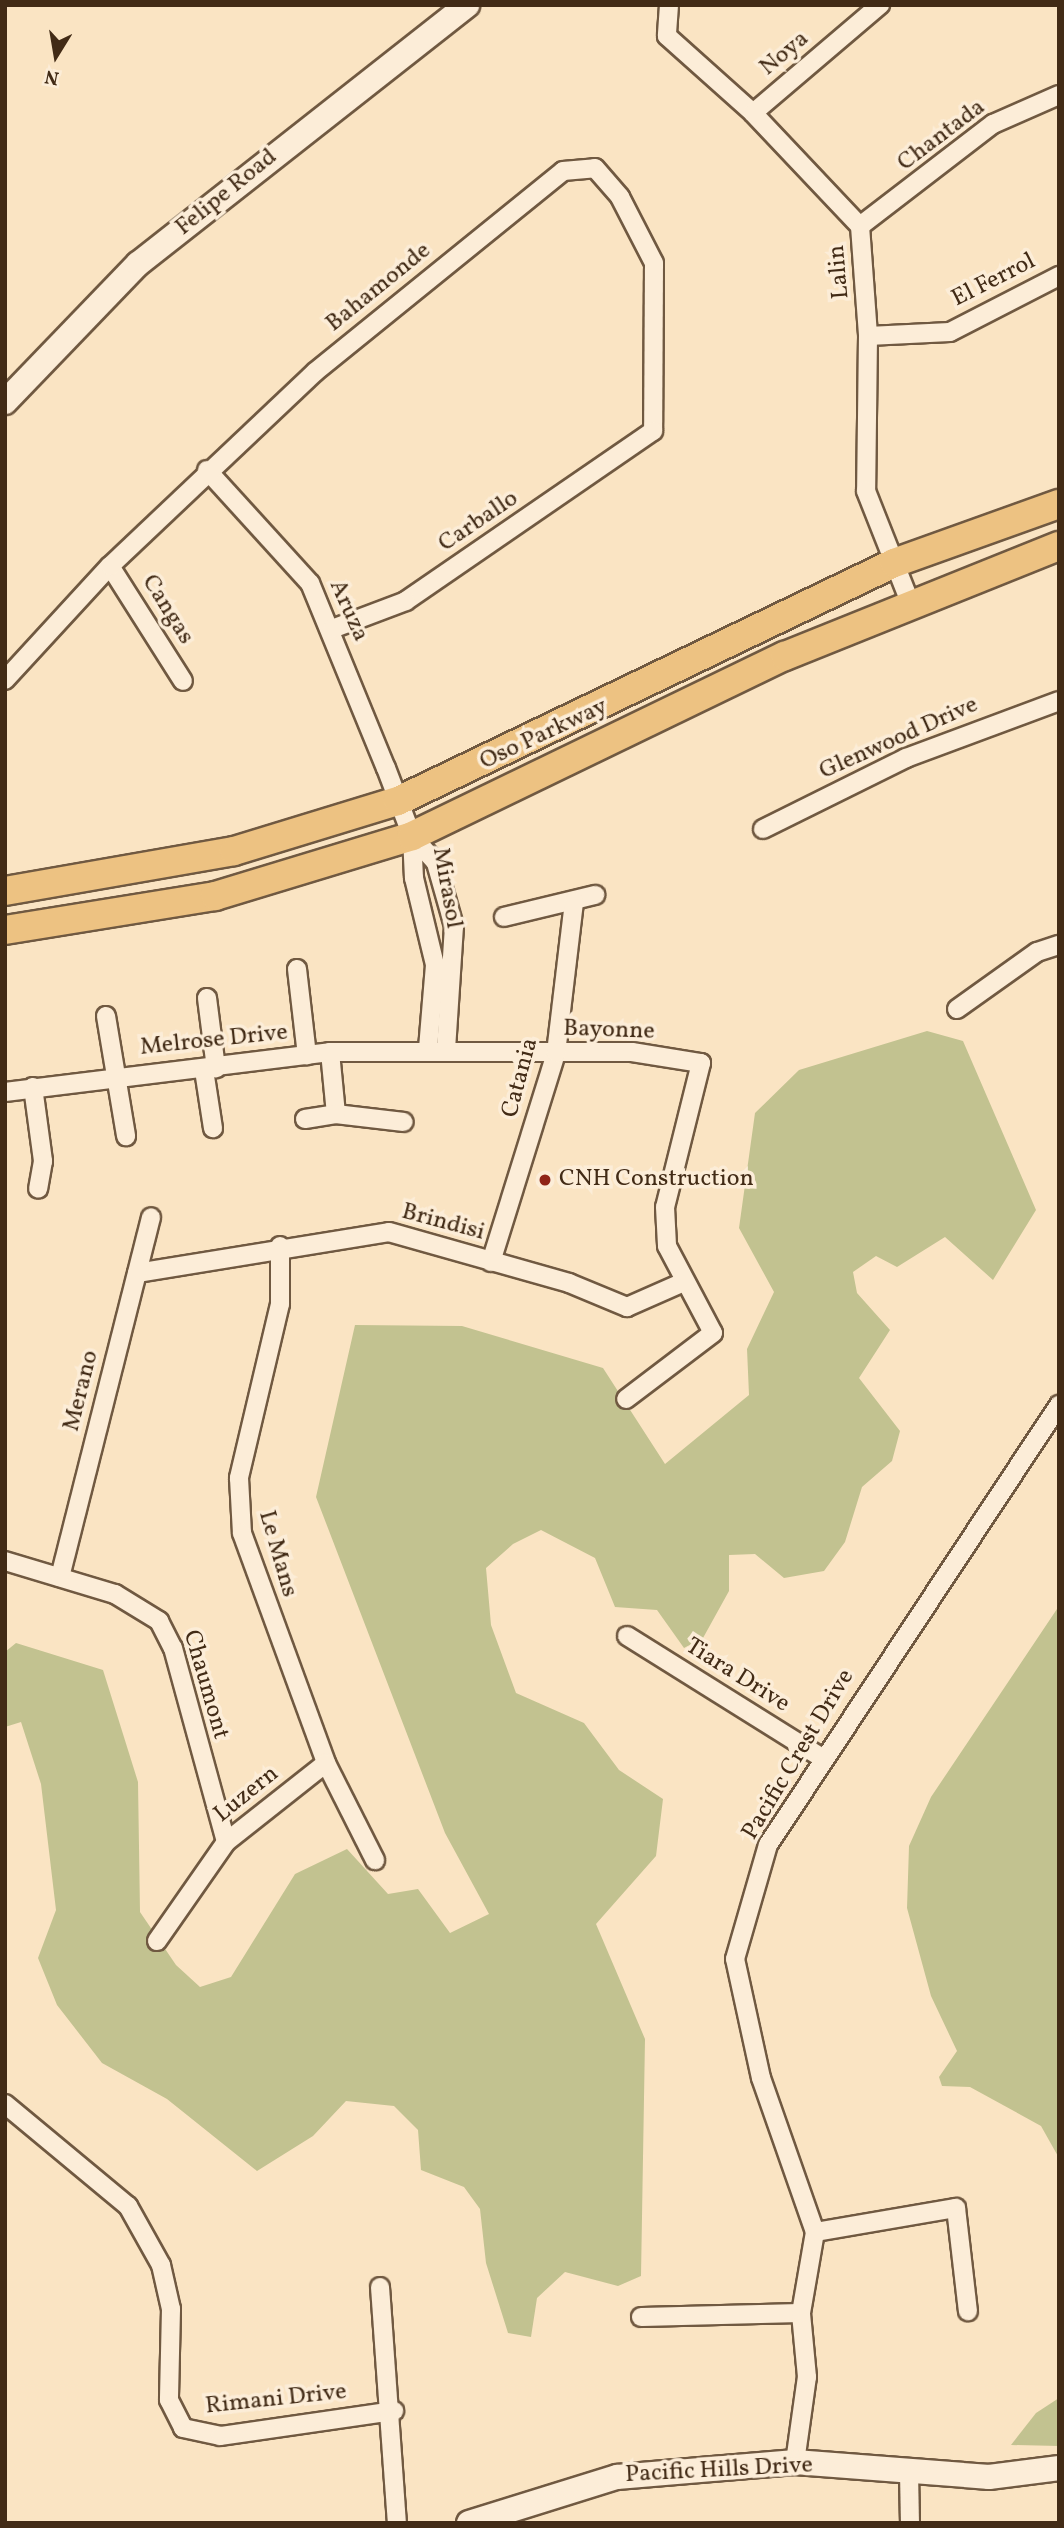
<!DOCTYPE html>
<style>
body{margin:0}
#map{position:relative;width:1064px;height:2528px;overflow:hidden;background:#fae4c3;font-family:Vollkorn,serif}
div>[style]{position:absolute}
.green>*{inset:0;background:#c2c290}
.roads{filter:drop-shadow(2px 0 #705941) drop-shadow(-2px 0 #705941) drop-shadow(0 2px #705941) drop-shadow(0 -2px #705941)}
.street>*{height:18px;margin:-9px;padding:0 9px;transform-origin:9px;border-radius:9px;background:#fcedd8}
.secondary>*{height:24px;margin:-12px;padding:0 12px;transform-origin:12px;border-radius:12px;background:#fcedd8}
.primary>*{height:28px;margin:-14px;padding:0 14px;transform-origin:14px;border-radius:14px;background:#edc282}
.dots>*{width:19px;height:19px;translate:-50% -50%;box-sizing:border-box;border:4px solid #fcedd8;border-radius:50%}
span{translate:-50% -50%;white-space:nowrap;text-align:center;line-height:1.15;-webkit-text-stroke:7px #fcedd8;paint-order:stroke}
.street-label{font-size:24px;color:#422b16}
.poi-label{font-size:24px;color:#422b16}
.left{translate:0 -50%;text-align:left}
.frame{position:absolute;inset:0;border:7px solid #422b16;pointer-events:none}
.north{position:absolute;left:21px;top:21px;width:70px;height:70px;-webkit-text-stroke:5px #fcedd8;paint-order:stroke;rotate:191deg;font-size:19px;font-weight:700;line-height:28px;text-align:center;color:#422b16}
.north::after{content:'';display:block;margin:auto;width:24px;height:32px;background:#422b16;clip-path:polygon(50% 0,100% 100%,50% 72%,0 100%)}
</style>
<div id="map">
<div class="green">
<div style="clip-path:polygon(927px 1031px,963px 1041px,1036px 1210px,993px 1280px,945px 1237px,897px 1267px,876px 1256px,853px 1272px,857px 1293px,890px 1330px,859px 1378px,900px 1431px,892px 1461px,862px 1487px,845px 1542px,824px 1571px,784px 1578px,755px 1554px,729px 1555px,729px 1591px,703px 1638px,684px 1648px,657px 1610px,615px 1607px,595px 1558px,541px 1530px,513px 1544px,486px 1568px,491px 1625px,516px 1693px,584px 1723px,619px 1770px,663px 1799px,656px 1856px,596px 1924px,645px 2039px,641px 2276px,618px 2286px,565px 2272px,537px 2298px,531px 2337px,508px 2333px,486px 2263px,480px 2209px,464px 2187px,421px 2170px,418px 2130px,394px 2106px,346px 2101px,313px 2136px,257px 2171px,167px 2099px,102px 2063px,57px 2005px,38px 1958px,56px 1910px,41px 1784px,21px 1722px,5px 1727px,5px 1652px,16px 1643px,103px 1670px,138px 1782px,140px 1912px,176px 1965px,200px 1987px,231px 1977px,295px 1874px,347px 1849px,388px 1894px,418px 1889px,450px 1933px,489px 1914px,445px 1833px,316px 1497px,355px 1325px,462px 1326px,603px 1368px,665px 1464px,749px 1395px,747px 1349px,774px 1292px,739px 1228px,755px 1113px,799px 1070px)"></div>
<div style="clip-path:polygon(1059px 1606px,1059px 2158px,1041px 2126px,970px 2087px,942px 2086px,939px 2077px,957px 2051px,931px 1996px,907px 1908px,909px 1846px,931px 1797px)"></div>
<div style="clip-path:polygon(1059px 2398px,1059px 2446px,1011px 2445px,1036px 2413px)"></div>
</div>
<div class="roads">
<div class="street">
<div style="left:669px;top:5px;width:31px;rotate:94deg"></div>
<div style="left:667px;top:36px;width:115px;rotate:41.8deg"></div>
<div style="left:753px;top:113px;width:156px;rotate:46.6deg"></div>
<div style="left:860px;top:226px;width:110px;rotate:85.8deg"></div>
<div style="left:868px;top:336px;width:155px;rotate:90.7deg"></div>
<div style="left:866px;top:491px;width:119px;rotate:68.4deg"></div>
<div style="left:753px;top:113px;width:167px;rotate:-40.4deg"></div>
<div style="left:860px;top:226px;width:168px;rotate:-37.5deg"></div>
<div style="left:993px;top:124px;width:72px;rotate:-23.7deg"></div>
<div style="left:868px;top:336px;width:82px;rotate:-2.8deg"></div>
<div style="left:950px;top:332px;width:123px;rotate:-27.2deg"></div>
<div style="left:207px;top:470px;width:153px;rotate:47.7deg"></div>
<div style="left:310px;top:583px;width:200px;rotate:67.7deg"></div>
<div style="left:386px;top:768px;width:73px;rotate:69.1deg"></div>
<div style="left:412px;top:836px;width:42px;rotate:87.3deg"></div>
<div style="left:414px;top:878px;width:89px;rotate:76.4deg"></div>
<div style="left:435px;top:965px;width:84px;rotate:94.8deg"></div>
<div style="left:110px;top:566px;width:136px;rotate:57.6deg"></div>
<div style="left:5px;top:680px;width:155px;rotate:-47.4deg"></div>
<div style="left:110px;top:566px;width:282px;rotate:-43.4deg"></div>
<div style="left:315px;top:372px;width:319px;rotate:-39deg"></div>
<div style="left:563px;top:171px;width:32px;rotate:-5deg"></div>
<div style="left:595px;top:168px;width:38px;rotate:49deg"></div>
<div style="left:620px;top:197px;width:74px;rotate:62.7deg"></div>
<div style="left:654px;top:263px;width:168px;rotate:90.3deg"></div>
<div style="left:653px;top:431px;width:300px;rotate:145.5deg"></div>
<div style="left:406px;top:601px;width:79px;rotate:159.3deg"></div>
<div style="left:763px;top:829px;width:160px;rotate:-26.4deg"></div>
<div style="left:906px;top:758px;width:163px;rotate:-20.4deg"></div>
<div style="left:412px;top:836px;width:36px;rotate:48deg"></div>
<div style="left:436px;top:863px;width:66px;rotate:74.1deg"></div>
<div style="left:454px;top:926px;width:124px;rotate:93.7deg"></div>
<div style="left:504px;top:917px;width:94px;rotate:-13.6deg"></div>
<div style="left:297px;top:969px;width:87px;rotate:83.4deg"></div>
<div style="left:207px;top:998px;width:71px;rotate:82.7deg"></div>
<div style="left:957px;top:1009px;width:98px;rotate:-35.5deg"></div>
<div style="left:1037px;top:952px;width:23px;rotate:-18deg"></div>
<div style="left:106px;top:1016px;width:122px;rotate:80.5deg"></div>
<div style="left:330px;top:1052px;width:62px;rotate:84.5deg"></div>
<div style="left:336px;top:1114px;width:68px;rotate:6.7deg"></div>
<div style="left:204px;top:1070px;width:59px;rotate:81.2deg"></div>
<div style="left:33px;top:1087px;width:75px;rotate:82.3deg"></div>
<div style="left:43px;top:1161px;width:28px;rotate:100deg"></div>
<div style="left:5px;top:1092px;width:327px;rotate:-7deg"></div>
<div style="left:330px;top:1052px;width:302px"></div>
<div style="left:632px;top:1052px;width:70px;rotate:9.1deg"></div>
<div style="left:701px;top:1063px;width:148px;rotate:104deg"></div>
<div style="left:665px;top:1207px;width:39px;rotate:87deg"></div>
<div style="left:667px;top:1246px;width:98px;rotate:62.1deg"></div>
<div style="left:713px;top:1333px;width:109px;rotate:142.8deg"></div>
<div style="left:305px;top:1119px;width:31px;rotate:-9deg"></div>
<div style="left:280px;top:1246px;width:58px;rotate:90deg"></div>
<div style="left:280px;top:1304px;width:179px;rotate:103.3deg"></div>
<div style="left:239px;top:1478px;width:55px;rotate:86.9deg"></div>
<div style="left:242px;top:1533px;width:245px;rotate:69.9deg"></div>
<div style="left:326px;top:1763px;width:109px;rotate:63.2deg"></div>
<div style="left:491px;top:1262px;width:219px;rotate:-72.7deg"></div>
<div style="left:556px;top:1053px;width:152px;rotate:-83.2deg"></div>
<div style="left:137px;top:1273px;width:255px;rotate:-9.2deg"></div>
<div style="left:389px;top:1232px;width:187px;rotate:15.8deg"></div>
<div style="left:569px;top:1283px;width:63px;rotate:22.5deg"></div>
<div style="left:627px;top:1307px;width:62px;rotate:-23.7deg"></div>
<div style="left:5px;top:1561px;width:115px;rotate:16.7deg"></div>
<div style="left:115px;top:1594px;width:52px;rotate:31.5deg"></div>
<div style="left:159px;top:1621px;width:30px;rotate:63deg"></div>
<div style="left:173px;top:1648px;width:201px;rotate:74.7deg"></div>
<div style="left:60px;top:1577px;width:371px;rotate:-75.8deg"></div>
<div style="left:627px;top:1636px;width:229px;rotate:32deg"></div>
<div style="left:157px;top:1941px;width:121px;rotate:-55.1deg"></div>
<div style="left:226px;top:1842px;width:127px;rotate:-38.3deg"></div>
<div style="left:5px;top:2104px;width:160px;rotate:39.7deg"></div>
<div style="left:128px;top:2206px;width:68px;rotate:60.8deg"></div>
<div style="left:161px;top:2265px;width:45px;rotate:77.2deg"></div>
<div style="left:171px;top:2309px;width:91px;rotate:91.3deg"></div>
<div style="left:169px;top:2400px;width:31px;rotate:63deg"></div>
<div style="left:183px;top:2428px;width:38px;rotate:12deg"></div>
<div style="left:220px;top:2436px;width:176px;rotate:-8.2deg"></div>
<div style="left:815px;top:2232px;width:143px;rotate:-9.7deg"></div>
<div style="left:956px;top:2208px;width:104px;rotate:83.4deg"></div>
<div style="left:380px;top:2287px;width:237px;rotate:85.9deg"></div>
<div style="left:641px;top:2317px;width:160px;rotate:-1.4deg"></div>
<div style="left:795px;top:2462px;width:86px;rotate:-82deg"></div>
<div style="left:807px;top:2377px;width:64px;rotate:-95.4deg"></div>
<div style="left:801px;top:2313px;width:82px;rotate:-80.2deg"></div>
<div style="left:815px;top:2232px;width:163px;rotate:-109.3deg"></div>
<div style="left:761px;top:2078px;width:122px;rotate:-102.3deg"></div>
<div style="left:735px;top:1959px;width:119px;rotate:-73.9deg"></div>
<div style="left:768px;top:1845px;width:528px;rotate:-56.52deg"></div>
<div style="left:909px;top:2472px;width:51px;rotate:88.9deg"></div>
</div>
<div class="secondary">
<div style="left:5px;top:402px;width:192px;rotate:-46.1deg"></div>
<div style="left:138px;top:264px;width:419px;rotate:-38.2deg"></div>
<div style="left:469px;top:2523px;width:155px;rotate:-17.3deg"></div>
<div style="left:617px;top:2477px;width:179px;rotate:-4.8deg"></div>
<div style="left:795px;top:2462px;width:195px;rotate:4.4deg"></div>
<div style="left:989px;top:2477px;width:71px;rotate:-7.3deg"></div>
</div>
<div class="primary">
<div style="left:5px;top:891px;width:232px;rotate:-9.9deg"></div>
<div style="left:234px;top:851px;width:171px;rotate:-17deg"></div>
<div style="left:398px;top:801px;width:550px;rotate:-25.63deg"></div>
<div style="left:894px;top:563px;width:175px;rotate:-19.7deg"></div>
<div style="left:5px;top:930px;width:213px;rotate:-9.2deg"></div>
<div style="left:215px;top:896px;width:206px;rotate:-16.9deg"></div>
<div style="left:412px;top:836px;width:414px;rotate:-25.8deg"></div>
<div style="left:785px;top:656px;width:295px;rotate:-21.9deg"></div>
</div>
</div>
<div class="dots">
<div style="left:545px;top:1180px;background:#8f2418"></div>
</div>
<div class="street-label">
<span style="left:785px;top:54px;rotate:-40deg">Noya</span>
<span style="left:942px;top:136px;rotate:-37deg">Chantada</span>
<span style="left:227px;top:193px;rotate:-39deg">Felipe Road</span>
<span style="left:840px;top:272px;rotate:-95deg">Lalin</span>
<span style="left:994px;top:281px;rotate:-27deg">El Ferrol</span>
<span style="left:379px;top:288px;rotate:-39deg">Bahamonde</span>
<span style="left:479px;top:522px;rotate:-34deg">Carballo</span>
<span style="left:167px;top:610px;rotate:58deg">Cangas</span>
<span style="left:348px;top:611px;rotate:66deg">Aruza</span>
<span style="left:544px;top:735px;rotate:-25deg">Oso Parkway</span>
<span style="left:899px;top:739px;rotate:-24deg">Glenwood Drive</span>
<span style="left:446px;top:888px;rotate:80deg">Mirasol</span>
<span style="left:609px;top:1031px;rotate:2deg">Bayonne</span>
<span style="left:214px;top:1041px;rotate:-6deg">Melrose Drive</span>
<span style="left:521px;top:1078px;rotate:-75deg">Catania</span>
<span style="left:443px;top:1223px;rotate:15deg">Brindisi</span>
<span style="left:82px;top:1391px;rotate:-76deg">Merano</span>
<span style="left:277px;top:1554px;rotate:74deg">Le Mans</span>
<span style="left:737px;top:1676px;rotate:32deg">Tiara Drive</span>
<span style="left:205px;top:1685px;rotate:74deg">Chaumont</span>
<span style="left:799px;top:1755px;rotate:-59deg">Pacific Crest Drive</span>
<span style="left:247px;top:1795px;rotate:-39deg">Luzern</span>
<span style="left:276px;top:2400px;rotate:-6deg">Rimani Drive</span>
<span style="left:719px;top:2471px;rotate:-3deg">Pacific Hills Drive</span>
</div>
<div class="poi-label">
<span class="left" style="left:559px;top:1180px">CNH Construction</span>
</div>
<div class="frame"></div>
<div class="north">N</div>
</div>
